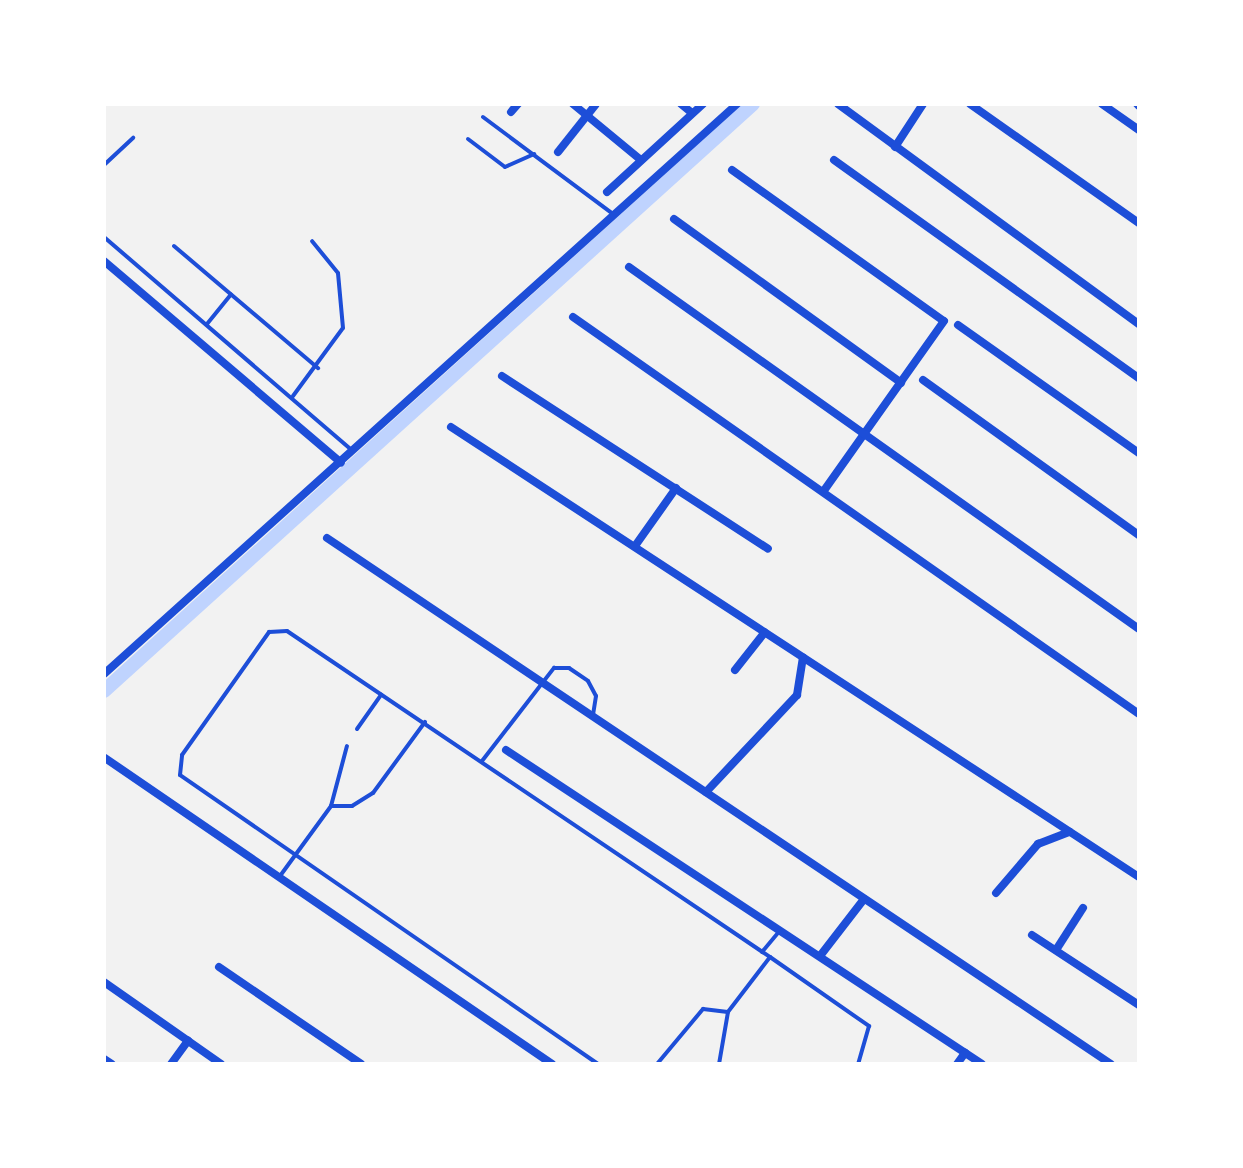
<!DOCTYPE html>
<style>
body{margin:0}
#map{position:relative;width:1243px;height:1168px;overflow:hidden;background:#f2f2f2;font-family:Overpass,sans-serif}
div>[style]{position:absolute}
.canal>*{height:14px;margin:-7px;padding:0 7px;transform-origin:7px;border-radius:7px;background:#bfd3fe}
.service>*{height:4px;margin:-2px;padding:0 2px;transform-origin:2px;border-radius:2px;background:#1d4ed8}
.minor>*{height:8px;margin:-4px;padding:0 4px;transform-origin:4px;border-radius:4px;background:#1d4ed8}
span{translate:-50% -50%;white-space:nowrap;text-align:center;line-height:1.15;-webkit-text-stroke:7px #fff;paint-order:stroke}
.frame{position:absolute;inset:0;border:106px solid #fff;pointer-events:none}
</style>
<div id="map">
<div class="canal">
<div style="left:104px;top:691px;width:875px;rotate:-42.13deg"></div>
</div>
<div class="service">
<div style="left:483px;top:117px;width:162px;rotate:36.7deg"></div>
<div style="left:468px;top:139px;width:46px;rotate:37.1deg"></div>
<div style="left:505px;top:167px;width:32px;rotate:-24deg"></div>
<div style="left:104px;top:165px;width:40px;rotate:-43deg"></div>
<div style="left:104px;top:237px;width:327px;rotate:40.7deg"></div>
<div style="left:174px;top:246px;width:189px;rotate:40.3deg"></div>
<div style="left:207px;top:324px;width:38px;rotate:-51deg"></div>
<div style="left:293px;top:396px;width:84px;rotate:-53.7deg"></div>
<div style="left:343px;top:328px;width:55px;rotate:-95.2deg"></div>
<div style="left:338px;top:273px;width:41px;rotate:-129.1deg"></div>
<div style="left:357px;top:729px;width:42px;rotate:-54.8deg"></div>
<div style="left:482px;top:761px;width:118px;rotate:-52.3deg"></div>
<div style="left:554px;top:668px;width:15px"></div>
<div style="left:569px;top:668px;width:23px;rotate:34deg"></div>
<div style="left:588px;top:681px;width:17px;rotate:62deg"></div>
<div style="left:596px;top:696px;width:20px;rotate:99deg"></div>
<div style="left:331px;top:806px;width:21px"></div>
<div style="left:352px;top:806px;width:25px;rotate:-32deg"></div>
<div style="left:373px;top:793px;width:88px;rotate:-53.8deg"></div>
<div style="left:280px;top:876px;width:87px;rotate:-53.9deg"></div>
<div style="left:331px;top:806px;width:62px;rotate:-75.1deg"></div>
<div style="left:762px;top:952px;width:26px;rotate:-50deg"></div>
<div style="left:770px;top:957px;width:121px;rotate:34.9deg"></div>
<div style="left:869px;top:1026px;width:40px;rotate:106deg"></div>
<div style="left:598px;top:1064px;width:508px;rotate:-145.34deg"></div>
<div style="left:180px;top:775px;width:20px;rotate:-84deg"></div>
<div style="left:182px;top:755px;width:151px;rotate:-54.7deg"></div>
<div style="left:269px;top:632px;width:18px;rotate:-3deg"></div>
<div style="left:287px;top:631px;width:583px;rotate:34.02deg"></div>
<div style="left:770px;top:957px;width:69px;rotate:127.4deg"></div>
<div style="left:728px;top:1012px;width:53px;rotate:99.8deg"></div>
<div style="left:657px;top:1064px;width:72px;rotate:-50.1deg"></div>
<div style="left:703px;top:1009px;width:25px;rotate:7deg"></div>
</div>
<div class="minor">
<div style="left:573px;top:104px;width:88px;rotate:39.5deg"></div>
<div style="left:681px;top:104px;width:14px;rotate:39deg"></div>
<div style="left:838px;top:104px;width:373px;rotate:36.2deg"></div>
<div style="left:970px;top:104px;width:207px;rotate:35.2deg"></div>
<div style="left:1102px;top:104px;width:45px;rotate:35.1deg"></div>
<div style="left:1137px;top:104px;width:3px;rotate:45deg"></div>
<div style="left:511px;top:112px;width:11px;rotate:-49deg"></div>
<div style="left:895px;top:147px;width:51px;rotate:-56.9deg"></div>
<div style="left:558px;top:152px;width:61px;rotate:-51.6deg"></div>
<div style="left:834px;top:160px;width:375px;rotate:35.6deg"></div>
<div style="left:732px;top:170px;width:260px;rotate:35.5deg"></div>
<div style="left:944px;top:321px;width:209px;rotate:125.3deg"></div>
<div style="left:607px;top:192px;width:130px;rotate:-42.5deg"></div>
<div style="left:674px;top:219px;width:280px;rotate:35.8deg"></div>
<div style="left:104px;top:261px;width:311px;rotate:40.4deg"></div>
<div style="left:629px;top:267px;width:625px;rotate:35.37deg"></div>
<div style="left:573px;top:317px;width:691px;rotate:35.05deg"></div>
<div style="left:958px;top:325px;width:222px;rotate:35.3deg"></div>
<div style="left:502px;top:376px;width:317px;rotate:33deg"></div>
<div style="left:923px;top:380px;width:266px;rotate:35.7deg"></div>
<div style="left:451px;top:427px;width:822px;rotate:33.19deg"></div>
<div style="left:327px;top:538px;width:944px;rotate:33.86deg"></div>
<div style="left:635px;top:546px;width:71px;rotate:-54.7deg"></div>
<div style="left:735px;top:670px;width:48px;rotate:-51.7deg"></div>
<div style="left:104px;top:674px;width:852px;rotate:-42deg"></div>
<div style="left:506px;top:750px;width:570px;rotate:33.41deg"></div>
<div style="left:105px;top:758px;width:542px;rotate:34.39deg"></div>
<div style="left:706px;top:792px;width:133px;rotate:-46.8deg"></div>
<div style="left:797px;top:695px;width:38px;rotate:-81deg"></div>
<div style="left:996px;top:893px;width:65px;rotate:-49.4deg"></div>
<div style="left:1038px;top:844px;width:34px;rotate:-21deg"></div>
<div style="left:1032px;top:935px;width:128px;rotate:33.2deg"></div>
<div style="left:1056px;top:950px;width:50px;rotate:-57.3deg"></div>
<div style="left:820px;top:956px;width:72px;rotate:-52.3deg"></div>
<div style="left:219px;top:967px;width:172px;rotate:34.3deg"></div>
<div style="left:104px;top:982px;width:143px;rotate:35deg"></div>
<div style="left:104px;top:1059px;width:9px;rotate:32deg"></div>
<div style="left:171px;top:1064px;width:29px;rotate:-54deg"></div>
<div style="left:957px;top:1064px;width:14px;rotate:-54deg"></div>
</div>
<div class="frame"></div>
</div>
